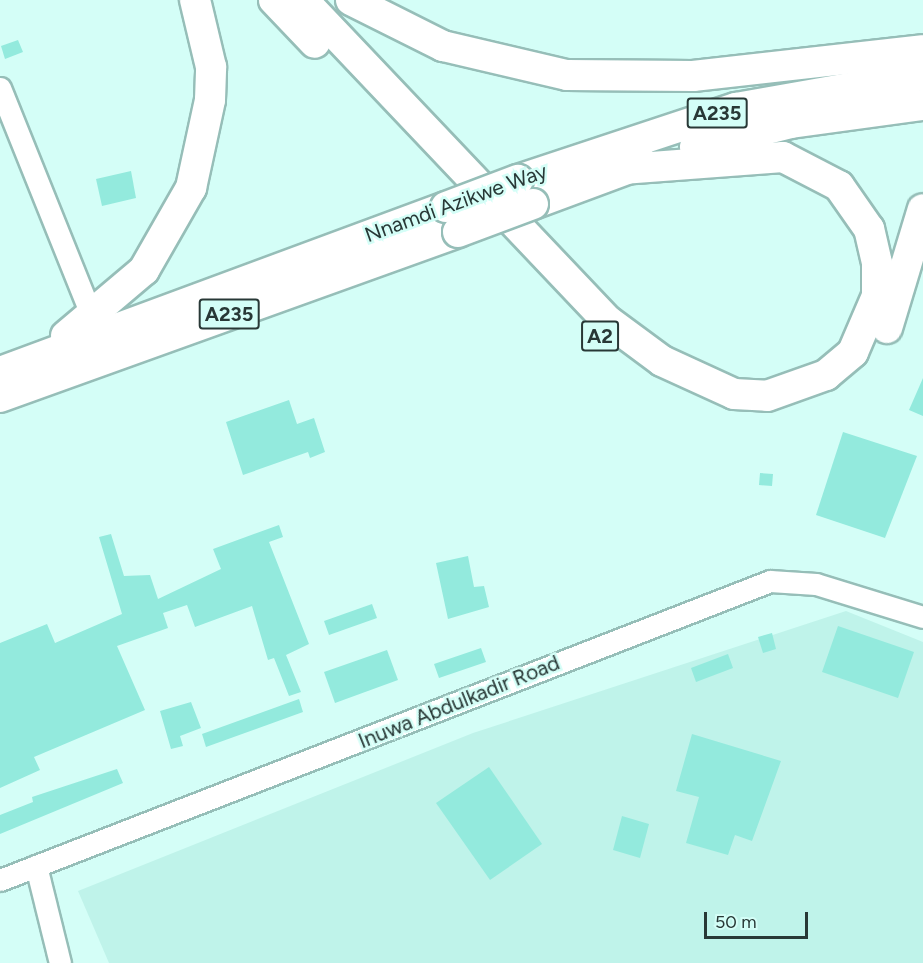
<!DOCTYPE html>
<style>
body{margin:0}
#map{position:relative;width:923px;height:963px;overflow:hidden;background:#d4fef7;font-family:Figtree,sans-serif}
div>[style]{position:absolute}
.built>*{inset:0;background:#bff3ea}
.building>*{inset:0;background:#93eadd}
.roads{filter:drop-shadow(2px 0 #96beb8) drop-shadow(-2px 0 #96beb8) drop-shadow(0 2px #96beb8) drop-shadow(0 -2px #96beb8)}
.minor>*{height:21px;margin:-10.5px;padding:0 10.5px;transform-origin:10.5px;border-radius:10.5px;background:#fff}
.highway>*{height:30px;margin:-15px;padding:0 15px;transform-origin:15px;border-radius:15px;background:#fff}
.bridges{filter:drop-shadow(2px 0 #96beb8) drop-shadow(-2px 0 #96beb8) drop-shadow(0 2px #96beb8) drop-shadow(0 -2px #96beb8)}
.highway-bridge>*{height:30px;margin:-15px;padding:0 15px;transform-origin:15px;border-radius:15px;background:#fff}
span{translate:-50% -50%;white-space:nowrap;text-align:center;line-height:1.15;-webkit-text-stroke:5px #d4fef7;paint-order:stroke}
.shield-label span{padding:2px 4px;background:#d4fef7;border:2px solid;border-radius:4px;-webkit-text-stroke-width:0}
.shield-label{font-size:20px;color:#283836;font-weight:700}
.street-label{font-size:21px;color:#283836}
.scale{position:absolute;left:704px;top:912px;width:104px;height:27px;box-sizing:border-box;border:3px solid #283836;border-top:0;padding-left:8px;font-size:18px;line-height:21px;white-space:nowrap;color:#283836;-webkit-text-stroke:4px #d4fef7;paint-order:stroke}
</style>
<div id="map">
<div class="built">
<div style="clip-path:polygon(846px 611px,923px 642px,923px 963px,109px 963px,78px 891px,473px 733px)"></div>
</div>
<div class="building">
<div style="clip-path:polygon(18px 40px,23px 52px,5px 59px,1px 46px)"></div>
<div style="clip-path:polygon(131px 171px,136px 198px,102px 206px,96px 179px)"></div>
<div style="clip-path:polygon(923px 378px,923px 416px,909px 410px)"></div>
<div style="clip-path:polygon(289px 400px,297px 424px,314px 418px,325px 452px,310px 458px,308px 452px,243px 475px,226px 422px)"></div>
<div style="clip-path:polygon(843px 432px,917px 456px,885px 538px,816px 515px)"></div>
<div style="clip-path:polygon(760px 473px,773px 474px,772px 486px,759px 485px)"></div>
<div style="clip-path:polygon(279px 525px,283px 537px,269px 542px,309px 644px,286px 655px,301px 692px,289px 696px,274px 658px,268px 660px,252px 606px,195px 627px,187px 605px,163px 613px,168px 628px,117px 646px,145px 710px,34px 757px,40px 770px,0 788px,0 643px,47px 624px,55px 643px,122px 614px,99px 537px,111px 534px,124px 576px,150px 575px,158px 599px,221px 569px,213px 549px)"></div>
<div style="clip-path:polygon(468px 556px,474px 587px,484px 586px,489px 607px,448px 619px,436px 563px)"></div>
<div style="clip-path:polygon(372px 604px,377px 618px,329px 635px,324px 621px)"></div>
<div style="clip-path:polygon(838px 626px,914px 652px,898px 698px,822px 672px)"></div>
<div style="clip-path:polygon(772px 633px,776px 649px,763px 653px,758px 637px)"></div>
<div style="clip-path:polygon(481px 648px,486px 662px,439px 678px,434px 664px)"></div>
<div style="clip-path:polygon(387px 650px,398px 680px,335px 703px,324px 672px)"></div>
<div style="clip-path:polygon(728px 654px,733px 668px,696px 682px,691px 668px)"></div>
<div style="clip-path:polygon(299px 699px,303px 712px,206px 747px,202px 734px)"></div>
<div style="clip-path:polygon(191px 702px,201px 728px,180px 736px,183px 746px,171px 749px,160px 711px)"></div>
<div style="clip-path:polygon(692px 734px,781px 761px,752px 841px,735px 835px,728px 855px,686px 843px,699px 797px,676px 791px)"></div>
<div style="clip-path:polygon(489px 767px,542px 844px,490px 880px,436px 803px)"></div>
<div style="clip-path:polygon(117px 769px,123px 783px,0 834px,0 815px,33px 802px,32px 797px)"></div>
<div style="clip-path:polygon(622px 816px,649px 824px,640px 858px,613px 850px)"></div>
</div>
<div class="roads">
<div class="minor">
<div style="left:0;top:88px;width:249px;rotate:68.1deg"></div>
<div style="left:36px;top:866px;width:100px;rotate:76.1deg"></div>
<div style="left:0;top:880px;width:826px;rotate:-21.22deg"></div>
<div style="left:770px;top:581px;width:46px;rotate:3.7deg"></div>
<div style="left:816px;top:584px;width:112px;rotate:17.1deg"></div>
</div>
<div class="highway">
<div style="left:274px;top:0;width:59px;rotate:46.4deg"></div>
<div style="left:303px;top:0;width:443px;rotate:46.5deg"></div>
<div style="left:608px;top:321px;width:67px;rotate:36.5deg"></div>
<div style="left:662px;top:361px;width:79px;rotate:24.6deg"></div>
<div style="left:734px;top:394px;width:33px;rotate:3deg"></div>
<div style="left:767px;top:396px;width:63px;rotate:-19.6deg"></div>
<div style="left:826px;top:375px;width:35px;rotate:-40deg"></div>
<div style="left:853px;top:352px;width:61px;rotate:-66.8deg"></div>
<div style="left:877px;top:296px;width:33px;rotate:-90deg"></div>
<div style="left:877px;top:263px;width:35px;rotate:-103deg"></div>
<div style="left:869px;top:229px;width:52px;rotate:-124.9deg"></div>
<div style="left:839px;top:186px;width:63px;rotate:-152.6deg"></div>
<div style="left:783px;top:157px;width:158px;rotate:175.7deg"></div>
<div style="left:351px;top:0;width:103px;rotate:26.6deg"></div>
<div style="left:443px;top:46px;width:127px;rotate:13.2deg"></div>
<div style="left:567px;top:75px;width:126px;rotate:0.5deg"></div>
<div style="left:693px;top:76px;width:231px;rotate:-6.4deg"></div>
<div style="left:695px;top:147px;width:99px;rotate:-14deg"></div>
<div style="left:791px;top:123px;width:133px;rotate:-7.8deg"></div>
<div style="left:518px;top:180px;width:230px;rotate:-18.3deg"></div>
<div style="left:736px;top:108px;width:190px;rotate:-10deg"></div>
<div style="left:533px;top:204px;width:117px;rotate:-20.4deg"></div>
<div style="left:887px;top:328px;width:124px;rotate:-73.2deg"></div>
<div style="left:66px;top:336px;width:102px;rotate:-40.2deg"></div>
<div style="left:144px;top:270px;width:95px;rotate:-60.2deg"></div>
<div style="left:191px;top:188px;width:90px;rotate:-77.8deg"></div>
<div style="left:210px;top:100px;width:33px;rotate:-88deg"></div>
<div style="left:211px;top:67px;width:69px;rotate:-103.4deg"></div>
<div style="left:0;top:372px;width:476px;rotate:-20.3deg"></div>
<div style="left:0;top:397px;width:487px;rotate:-19.8deg"></div>
</div>
</div>
<div class="bridges">
<div class="highway-bridge">
<div style="left:446px;top:207px;width:77px;rotate:-20.6deg"></div>
<div style="left:458px;top:232px;width:80px;rotate:-20.5deg"></div>
</div>
</div>
<div class="shield-label">
<span style="left:717px;top:113px">A235</span>
<span style="left:229px;top:314px">A235</span>
<span style="left:600px;top:336px">A2</span>
</div>
<div class="street-label">
<span style="left:456px;top:203px;rotate:-20deg">Nnamdi Azikwe Way</span>
<span style="left:459px;top:702px;rotate:-22deg">Inuwa Abdulkadir Road</span>
</div>
<div class="scale">50 m</div>
</div>
